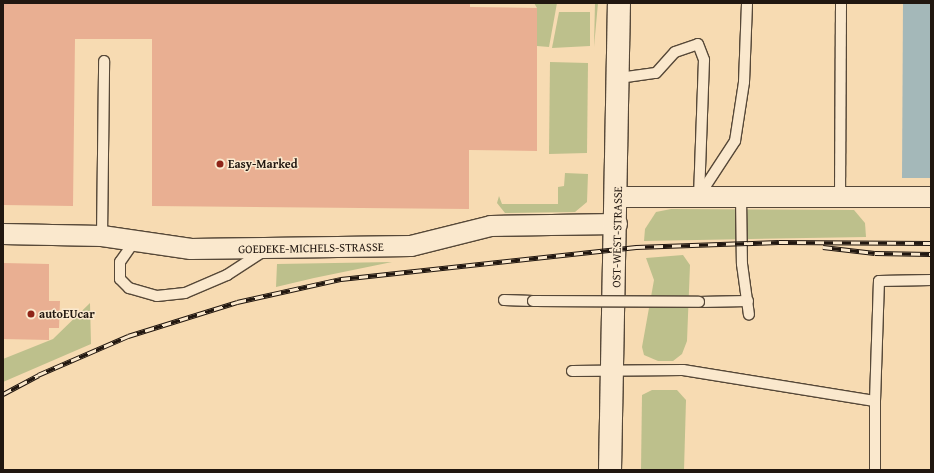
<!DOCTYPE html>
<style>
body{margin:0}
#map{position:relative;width:934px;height:473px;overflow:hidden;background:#f7dbb2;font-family:"Gentium Book Plus",serif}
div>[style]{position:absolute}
.green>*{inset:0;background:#bdc08c}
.water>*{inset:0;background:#a4b8b9}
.building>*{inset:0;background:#e9af92}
.roads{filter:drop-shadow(1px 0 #564838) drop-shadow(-1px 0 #564838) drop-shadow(0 1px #564838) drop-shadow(0 -1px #564838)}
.lane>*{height:10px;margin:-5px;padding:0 5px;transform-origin:5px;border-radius:5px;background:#fae8cd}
.street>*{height:20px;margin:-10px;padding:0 10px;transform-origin:10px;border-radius:10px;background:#fae8cd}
.secondary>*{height:22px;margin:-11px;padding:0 11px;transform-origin:11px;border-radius:11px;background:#fae8cd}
.rail>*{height:4.5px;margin-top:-2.25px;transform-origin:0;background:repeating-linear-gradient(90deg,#fae8cd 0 9px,#211710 0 18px);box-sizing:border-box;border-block:1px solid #211710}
.bridges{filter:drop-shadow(1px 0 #564838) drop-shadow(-1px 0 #564838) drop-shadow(0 1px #564838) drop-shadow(0 -1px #564838)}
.lane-bridge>*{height:10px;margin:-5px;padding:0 5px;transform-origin:5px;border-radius:5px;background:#fae8cd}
.dots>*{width:11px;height:11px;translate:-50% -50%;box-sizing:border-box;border:2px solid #fae8cd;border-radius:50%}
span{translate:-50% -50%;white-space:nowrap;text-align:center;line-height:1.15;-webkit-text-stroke:3px #fae8cd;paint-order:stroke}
.poi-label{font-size:12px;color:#211710;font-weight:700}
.left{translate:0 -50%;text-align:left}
.street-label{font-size:12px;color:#211710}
.frame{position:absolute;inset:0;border:4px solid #211710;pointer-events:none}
</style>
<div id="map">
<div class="green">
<div style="clip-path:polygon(534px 3px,557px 3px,549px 47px,537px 46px,537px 8px)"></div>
<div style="clip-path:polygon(595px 3px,598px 3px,594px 47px)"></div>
<div style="clip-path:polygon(559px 12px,590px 12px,590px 46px,552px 48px)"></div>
<div style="clip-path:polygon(550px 62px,588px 63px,587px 153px,549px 154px)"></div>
<div style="clip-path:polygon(565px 173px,588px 174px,587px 202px,575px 212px,505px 213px,497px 203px,499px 196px,502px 204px,558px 204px,558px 187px,564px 186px)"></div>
<div style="clip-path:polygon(671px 209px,854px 210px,865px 223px,866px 237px,644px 241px,645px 229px,656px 212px)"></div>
<div style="clip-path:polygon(683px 255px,690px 265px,687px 341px,682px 354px,673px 361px,658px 361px,644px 355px,642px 347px,654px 280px,646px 258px)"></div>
<div style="clip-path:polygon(392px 262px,314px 278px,276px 287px,277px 264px)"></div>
<div style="clip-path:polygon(90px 303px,91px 344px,3px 382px,3px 359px,53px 339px)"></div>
<div style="clip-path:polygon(652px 390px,677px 390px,686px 400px,684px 470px,641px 470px,642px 395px)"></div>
</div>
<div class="water">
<div style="clip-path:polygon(903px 3px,931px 3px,931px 178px,902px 178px)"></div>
</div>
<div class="building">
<div style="clip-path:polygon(3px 3px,470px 3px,470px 7px,537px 8px,537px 151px,469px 150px,469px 209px,152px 206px,152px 39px,75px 39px,73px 206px,3px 205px)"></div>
<div style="clip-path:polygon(3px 263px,49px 264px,49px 301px,60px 301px,59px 328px,49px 328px,49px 340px,3px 339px)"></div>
</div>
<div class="roads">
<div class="lane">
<div style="left:619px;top:78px;width:37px;rotate:-8deg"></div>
<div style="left:656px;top:73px;width:28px;rotate:-48deg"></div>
<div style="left:675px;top:52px;width:24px;rotate:-19deg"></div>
<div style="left:698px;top:44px;width:17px;rotate:69deg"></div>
<div style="left:704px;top:60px;width:136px;rotate:92.1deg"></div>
<div style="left:699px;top:196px;width:66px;rotate:-56.8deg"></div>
<div style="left:735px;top:141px;width:60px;rotate:-81.3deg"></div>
<div style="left:744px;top:82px;width:79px;rotate:-87.8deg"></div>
<div style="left:741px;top:196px;width:68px;rotate:89.2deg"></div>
<div style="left:742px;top:264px;width:51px;rotate:82.2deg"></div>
<div style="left:840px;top:196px;width:193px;rotate:-89.7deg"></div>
<div style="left:102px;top:236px;width:175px;rotate:-89.3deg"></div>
<div style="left:134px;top:242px;width:24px;rotate:125deg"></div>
<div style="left:120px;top:262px;width:17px;rotate:90deg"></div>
<div style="left:120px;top:279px;width:13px;rotate:45deg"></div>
<div style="left:129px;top:288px;width:29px;rotate:16deg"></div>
<div style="left:157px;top:296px;width:28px;rotate:-6deg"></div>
<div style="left:185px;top:293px;width:46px;rotate:-23.2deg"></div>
<div style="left:227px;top:275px;width:44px;rotate:-33deg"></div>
<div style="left:504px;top:300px;width:29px;rotate:2deg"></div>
<div style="left:699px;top:302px;width:49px;rotate:-1.2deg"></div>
<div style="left:572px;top:371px;width:111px;rotate:-0.5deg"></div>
<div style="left:683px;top:370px;width:194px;rotate:9.2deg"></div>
<div style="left:875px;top:401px;width:120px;rotate:-88.1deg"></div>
<div style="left:879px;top:281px;width:52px;rotate:-1.1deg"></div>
<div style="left:875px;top:401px;width:69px;rotate:90deg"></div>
</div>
<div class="street">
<div style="left:617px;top:197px;width:314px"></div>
<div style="left:3px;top:234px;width:99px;rotate:1.2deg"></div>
<div style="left:102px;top:236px;width:90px;rotate:8.3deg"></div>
<div style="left:191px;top:249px;width:220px;rotate:-0.8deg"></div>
<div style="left:411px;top:246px;width:82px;rotate:-14deg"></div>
<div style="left:491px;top:226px;width:126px;rotate:-0.9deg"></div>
</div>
<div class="secondary">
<div style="left:610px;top:470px;width:467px;rotate:-88.9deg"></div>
</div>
</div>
<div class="rail">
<div style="left:823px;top:247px;width:52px;rotate:6.6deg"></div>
<div style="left:875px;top:253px;width:56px;rotate:1deg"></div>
<div style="left:3px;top:394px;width:40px;rotate:-28deg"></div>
<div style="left:38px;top:375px;width:98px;rotate:-23.4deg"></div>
<div style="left:128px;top:336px;width:114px;rotate:-17.3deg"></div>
<div style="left:237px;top:302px;width:107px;rotate:-12.5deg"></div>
<div style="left:341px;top:279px;width:297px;rotate:-6.2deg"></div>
<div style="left:636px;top:247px;width:143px;rotate:-2deg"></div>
<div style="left:779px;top:242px;width:152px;rotate:0.4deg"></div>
</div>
<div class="bridges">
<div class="lane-bridge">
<div style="left:533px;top:301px;width:166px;rotate:0.3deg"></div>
</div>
</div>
<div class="dots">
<div style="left:220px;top:164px;background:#8f2418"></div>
<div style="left:31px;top:314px;background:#8f2418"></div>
</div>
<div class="poi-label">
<span class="left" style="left:228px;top:164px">Easy-Marked</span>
<span class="left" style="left:39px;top:314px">autoEUcar</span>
</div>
<div class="street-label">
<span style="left:617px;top:237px;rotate:-89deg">OST-WEST-STRASSE</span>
<span style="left:311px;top:248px;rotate:-1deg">GOEDEKE-MICHELS-STRASSE</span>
</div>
<div class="frame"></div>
</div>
